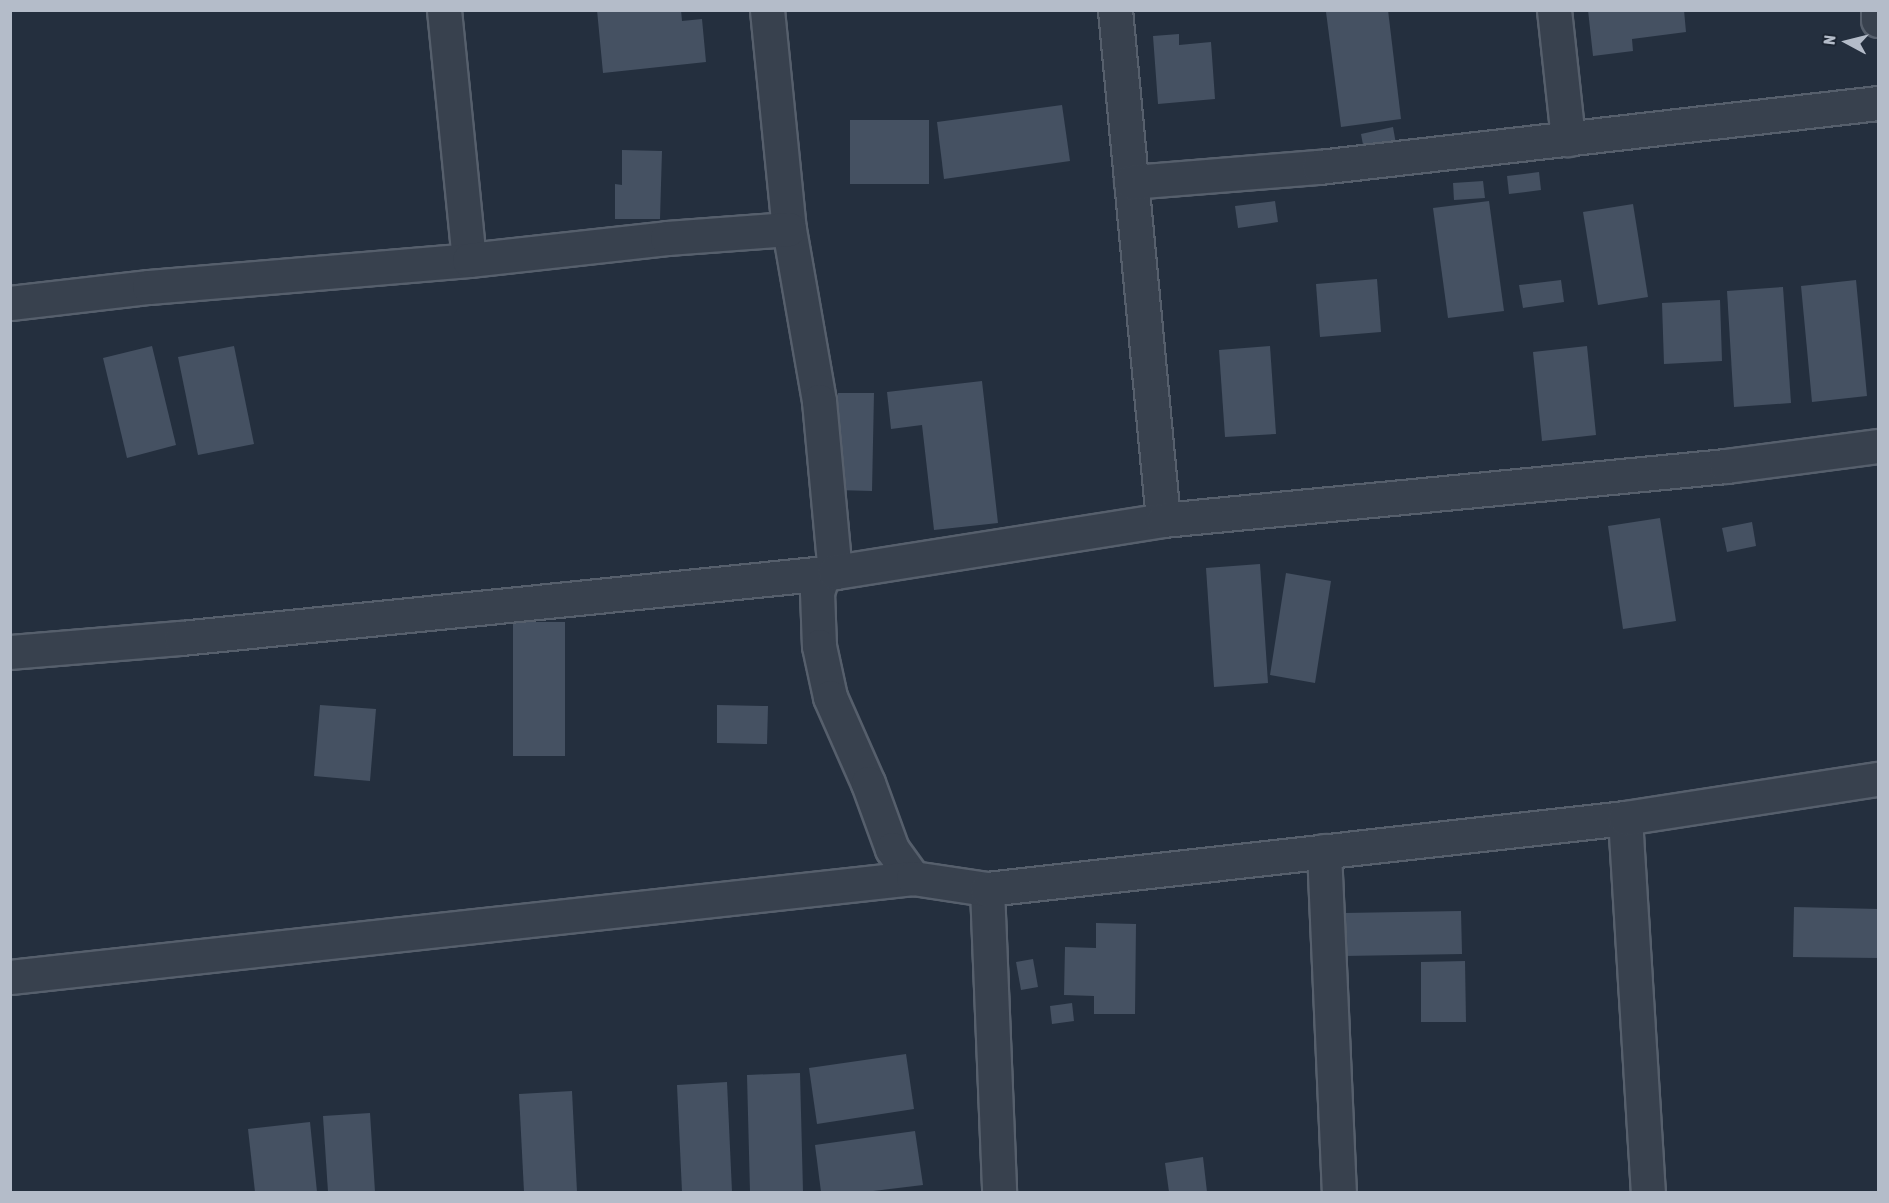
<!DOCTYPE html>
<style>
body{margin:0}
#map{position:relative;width:1889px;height:1203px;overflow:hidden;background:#242f3e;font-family:"Asap Condensed",sans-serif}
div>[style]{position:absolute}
.building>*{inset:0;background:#455162}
.roads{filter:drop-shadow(2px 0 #565f6c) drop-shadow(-2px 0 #565f6c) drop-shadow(0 2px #565f6c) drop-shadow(0 -2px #565f6c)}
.street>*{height:33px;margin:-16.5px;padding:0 16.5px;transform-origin:16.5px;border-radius:16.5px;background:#38414e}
span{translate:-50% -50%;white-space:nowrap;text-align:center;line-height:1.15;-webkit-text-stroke:5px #1d2633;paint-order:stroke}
.frame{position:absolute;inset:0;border:12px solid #b4bcc9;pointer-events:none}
.north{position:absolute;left:1817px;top:12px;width:60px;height:60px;-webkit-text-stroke:4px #1d2633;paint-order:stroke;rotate:277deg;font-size:16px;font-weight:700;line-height:24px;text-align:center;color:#b4bcc9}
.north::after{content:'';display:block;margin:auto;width:21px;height:27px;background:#b4bcc9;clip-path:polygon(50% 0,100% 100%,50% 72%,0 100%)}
</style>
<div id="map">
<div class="building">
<div style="clip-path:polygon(597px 10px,681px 10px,682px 21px,702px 19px,706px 62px,603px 73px)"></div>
<div style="clip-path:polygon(1388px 10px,1401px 119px,1341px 127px,1326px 12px)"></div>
<div style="clip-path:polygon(1588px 10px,1684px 10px,1686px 32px,1632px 39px,1633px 51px,1593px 56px)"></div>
<div style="clip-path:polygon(1179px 34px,1179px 45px,1211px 42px,1215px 99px,1158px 104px,1153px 36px)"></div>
<div style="clip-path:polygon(1062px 105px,1070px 161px,944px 179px,937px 122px)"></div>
<div style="clip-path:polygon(850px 120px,929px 120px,929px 184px,850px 184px)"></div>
<div style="clip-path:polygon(1393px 127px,1396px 144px,1364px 150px,1361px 134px)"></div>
<div style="clip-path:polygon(622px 150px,662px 151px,660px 219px,615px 219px,615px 184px,622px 185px)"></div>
<div style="clip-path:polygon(1539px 172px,1541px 190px,1509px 194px,1507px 176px)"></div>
<div style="clip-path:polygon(1483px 181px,1485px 198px,1454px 200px,1453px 183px)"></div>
<div style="clip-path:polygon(1275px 201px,1278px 222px,1238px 228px,1235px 206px)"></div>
<div style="clip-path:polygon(1489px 201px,1504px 311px,1448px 318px,1433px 208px)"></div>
<div style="clip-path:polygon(1633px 204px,1648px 297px,1598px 305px,1583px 212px)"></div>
<div style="clip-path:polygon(1377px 279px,1381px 332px,1320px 337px,1316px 284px)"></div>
<div style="clip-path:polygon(1561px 280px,1564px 302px,1523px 308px,1519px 285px)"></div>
<div style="clip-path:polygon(1856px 280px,1867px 396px,1812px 402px,1801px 286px)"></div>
<div style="clip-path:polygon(1783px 287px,1791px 403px,1734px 407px,1727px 291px)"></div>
<div style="clip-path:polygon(1720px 300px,1722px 361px,1664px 364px,1662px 303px)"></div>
<div style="clip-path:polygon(152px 346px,176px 445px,127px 458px,103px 358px)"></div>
<div style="clip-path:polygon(234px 346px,254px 444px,198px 455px,178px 357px)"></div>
<div style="clip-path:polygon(1270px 346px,1276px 434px,1225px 437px,1219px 350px)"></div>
<div style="clip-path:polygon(1587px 346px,1596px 435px,1542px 441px,1533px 352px)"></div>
<div style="clip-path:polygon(982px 381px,998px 523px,934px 530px,922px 425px,891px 429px,887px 392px)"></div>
<div style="clip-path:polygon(838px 393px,874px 393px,872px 491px,836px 490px)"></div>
<div style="clip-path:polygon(1660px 518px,1676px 621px,1623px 629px,1608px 526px)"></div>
<div style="clip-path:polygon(1752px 522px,1756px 546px,1727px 552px,1722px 528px)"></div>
<div style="clip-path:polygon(1260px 564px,1268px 683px,1214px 687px,1206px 568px)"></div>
<div style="clip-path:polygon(1286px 573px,1331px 581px,1315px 683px,1270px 675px)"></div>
<div style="clip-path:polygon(513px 622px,565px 622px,565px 756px,513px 756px)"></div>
<div style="clip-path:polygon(320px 705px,376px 709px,370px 781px,314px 776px)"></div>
<div style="clip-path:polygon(717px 705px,768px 706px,767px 744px,717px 743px)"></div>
<div style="clip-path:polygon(1794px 907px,1878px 909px,1878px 958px,1793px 957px)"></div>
<div style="clip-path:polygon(1461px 911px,1462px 954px,1344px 956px,1344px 913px)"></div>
<div style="clip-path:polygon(1096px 923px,1136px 924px,1135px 1014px,1094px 1014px,1094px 996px,1064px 995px,1065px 947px,1096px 948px)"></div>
<div style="clip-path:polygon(1033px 959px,1038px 987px,1021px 990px,1016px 962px)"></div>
<div style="clip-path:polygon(1465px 961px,1466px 1022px,1421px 1022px,1421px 962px)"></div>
<div style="clip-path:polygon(1072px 1003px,1074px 1021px,1052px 1024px,1050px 1006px)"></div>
<div style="clip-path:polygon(906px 1054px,914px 1109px,817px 1124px,809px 1068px)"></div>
<div style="clip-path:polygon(800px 1073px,803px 1192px,750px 1192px,747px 1075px)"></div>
<div style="clip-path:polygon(727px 1082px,732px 1192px,682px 1192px,677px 1085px)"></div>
<div style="clip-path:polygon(572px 1091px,577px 1192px,524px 1192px,519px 1094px)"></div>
<div style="clip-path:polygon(370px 1113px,375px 1192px,328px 1192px,323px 1116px)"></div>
<div style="clip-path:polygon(310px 1122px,317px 1192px,255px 1192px,248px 1129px)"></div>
<div style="clip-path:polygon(915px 1131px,923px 1185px,865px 1192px,821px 1192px,815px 1145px)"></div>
<div style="clip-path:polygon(1203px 1157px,1207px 1192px,1169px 1192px,1165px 1163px)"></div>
</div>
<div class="roads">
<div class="street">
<div style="left:444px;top:10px;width:251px;rotate:84.3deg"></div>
<div style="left:767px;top:10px;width:220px;rotate:84.3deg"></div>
<div style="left:789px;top:229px;width:175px;rotate:80.1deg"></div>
<div style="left:819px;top:401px;width:172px;rotate:84.7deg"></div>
<div style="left:835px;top:572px;width:12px;rotate:171deg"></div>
<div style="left:823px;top:574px;width:19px;rotate:108deg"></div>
<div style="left:817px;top:592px;width:54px;rotate:87.9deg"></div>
<div style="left:819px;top:646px;width:52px;rotate:77.8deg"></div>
<div style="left:830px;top:697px;width:94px;rotate:66.2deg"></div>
<div style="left:868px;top:783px;width:70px;rotate:70deg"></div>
<div style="left:892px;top:849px;width:36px;rotate:54deg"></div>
<div style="left:1115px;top:10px;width:512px;rotate:84.62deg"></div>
<div style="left:1554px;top:10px;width:130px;rotate:83.8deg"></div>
<div style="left:1878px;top:10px;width:10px;rotate:90deg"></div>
<div style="left:1131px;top:182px;width:189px;rotate:-4.6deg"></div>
<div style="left:1319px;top:167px;width:563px;rotate:-6.53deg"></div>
<div style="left:10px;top:303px;width:140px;rotate:-6.6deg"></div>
<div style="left:149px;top:287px;width:321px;rotate:-4.8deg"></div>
<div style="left:469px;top:260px;width:199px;rotate:-6.3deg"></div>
<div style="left:667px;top:238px;width:122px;rotate:-4.2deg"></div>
<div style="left:10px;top:652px;width:172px;rotate:-4.7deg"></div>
<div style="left:181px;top:638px;width:657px;rotate:-5.76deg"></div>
<div style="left:835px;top:572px;width:332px;rotate:-9deg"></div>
<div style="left:1163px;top:520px;width:566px;rotate:-5.48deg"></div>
<div style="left:1726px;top:466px;width:153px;rotate:-7.5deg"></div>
<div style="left:1625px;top:818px;width:375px;rotate:86.5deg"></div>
<div style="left:1324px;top:851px;width:341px;rotate:87.5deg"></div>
<div style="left:987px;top:889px;width:303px;rotate:87.7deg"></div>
<div style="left:10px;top:977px;width:908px;rotate:-6.26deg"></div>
<div style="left:913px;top:878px;width:75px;rotate:8.5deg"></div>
<div style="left:987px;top:889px;width:642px;rotate:-6.35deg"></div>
<div style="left:1625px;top:818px;width:256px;rotate:-8.8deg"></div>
</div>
</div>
<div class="frame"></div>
<div class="north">N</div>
</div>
